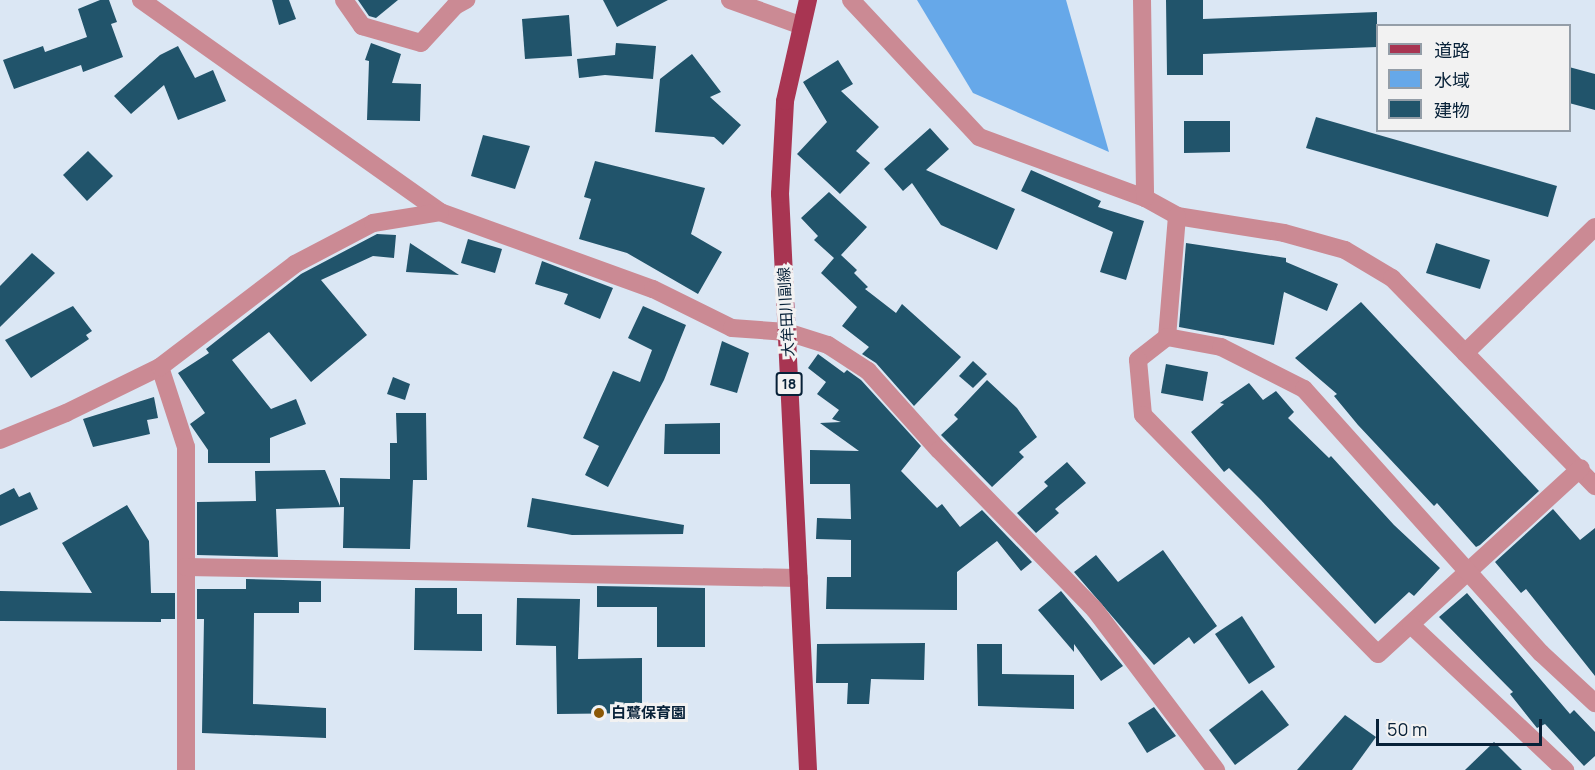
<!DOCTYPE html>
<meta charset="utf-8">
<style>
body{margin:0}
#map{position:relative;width:1595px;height:770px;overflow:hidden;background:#dbe7f4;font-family:Manrope,"Noto Sans JP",sans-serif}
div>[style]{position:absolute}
.water>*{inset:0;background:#66a8e9}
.building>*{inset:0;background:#21546b}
.street>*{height:18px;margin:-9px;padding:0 9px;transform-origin:9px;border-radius:9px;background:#cb8a94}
.primary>*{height:18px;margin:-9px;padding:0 9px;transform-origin:9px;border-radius:9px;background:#a83552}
.dots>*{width:16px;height:16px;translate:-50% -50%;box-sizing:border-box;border:3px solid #f2f2f2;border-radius:50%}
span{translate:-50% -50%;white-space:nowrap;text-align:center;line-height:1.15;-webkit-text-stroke:6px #f2f2f2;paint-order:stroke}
.shield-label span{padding:2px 4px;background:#f2f2f2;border:2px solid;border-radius:4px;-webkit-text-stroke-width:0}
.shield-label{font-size:14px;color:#072138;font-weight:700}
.street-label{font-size:15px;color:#072138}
.poi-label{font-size:15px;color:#072138;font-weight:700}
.left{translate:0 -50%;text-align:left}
.legend{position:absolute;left:1376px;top:24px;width:195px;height:108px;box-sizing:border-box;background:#f2f2f2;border:2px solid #949ea8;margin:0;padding:8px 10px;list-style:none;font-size:18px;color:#072138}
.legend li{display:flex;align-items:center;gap:12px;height:30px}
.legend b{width:30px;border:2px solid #949ea8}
.scale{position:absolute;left:1376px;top:719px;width:166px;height:27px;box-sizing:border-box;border:3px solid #072138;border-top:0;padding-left:8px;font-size:18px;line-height:21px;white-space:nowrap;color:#072138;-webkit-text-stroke:4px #f2f2f2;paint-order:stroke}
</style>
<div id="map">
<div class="water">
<div style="clip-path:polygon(917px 0,1066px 0,1109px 152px,973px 93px)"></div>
</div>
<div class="building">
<div style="clip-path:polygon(100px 0,109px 0,117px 22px,111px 24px,123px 57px,83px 72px,81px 65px,14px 89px,3px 60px,43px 46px,45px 52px,87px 37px,78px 9px)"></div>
<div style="clip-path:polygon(272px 0,289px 0,296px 19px,279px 25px)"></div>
<div style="clip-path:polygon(358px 0,398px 0,376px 18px,369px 16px)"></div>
<div style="clip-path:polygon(603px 0,668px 0,617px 27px)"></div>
<div style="clip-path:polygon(1166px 0,1203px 0,1203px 19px,1377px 12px,1377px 47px,1203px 54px,1203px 75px,1167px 75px)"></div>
<div style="clip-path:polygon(569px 15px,572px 56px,525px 59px,522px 19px)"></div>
<div style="clip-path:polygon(371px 43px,401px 54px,392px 83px,421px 84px,420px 121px,367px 120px,369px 61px,365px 60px)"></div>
<div style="clip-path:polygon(616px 43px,656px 46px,653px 79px,605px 75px,579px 78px,577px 59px,615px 55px)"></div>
<div style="clip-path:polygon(178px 46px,195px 78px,213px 70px,226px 101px,178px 120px,164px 85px,131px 114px,114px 96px,160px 55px)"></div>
<div style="clip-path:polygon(692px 54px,721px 92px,710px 97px,741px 125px,723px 145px,714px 137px,655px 132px,660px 79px)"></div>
<div style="clip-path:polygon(838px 60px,853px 84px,841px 91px,879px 127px,856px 151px,870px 163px,840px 194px,797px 154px,827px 122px,803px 82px)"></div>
<div style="clip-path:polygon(1569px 67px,1595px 74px,1595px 110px,1569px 103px)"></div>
<div style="clip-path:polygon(1316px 117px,1557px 186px,1548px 217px,1306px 148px)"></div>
<div style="clip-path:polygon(1184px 121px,1230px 121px,1230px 152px,1184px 153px)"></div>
<div style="clip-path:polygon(930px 128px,949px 149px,926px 170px,1015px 209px,997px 250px,941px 225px,912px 183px,903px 191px,884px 169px)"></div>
<div style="clip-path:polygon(483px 135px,530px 146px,515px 189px,471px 176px)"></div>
<div style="clip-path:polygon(88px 151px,113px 176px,87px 201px,63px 175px)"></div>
<div style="clip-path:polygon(595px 161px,705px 188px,691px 234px,722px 252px,698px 294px,627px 253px,579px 239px,591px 199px,584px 197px)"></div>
<div style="clip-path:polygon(1031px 170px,1101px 201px,1098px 207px,1144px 221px,1126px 280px,1100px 272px,1113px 232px,1021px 191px)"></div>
<div style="clip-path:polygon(829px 192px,867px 227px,841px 255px,857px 270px,854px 273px,868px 287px,865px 289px,896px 313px,902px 304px,961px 357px,914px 406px,876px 363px,862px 354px,869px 347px,842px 326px,857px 307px,821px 273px,834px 258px,814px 240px,818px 236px,801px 218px)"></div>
<div style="clip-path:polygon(377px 234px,396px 235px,394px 258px,373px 256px,321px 280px,367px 335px,311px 382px,269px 332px,232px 360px,271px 409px,296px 399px,306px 424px,270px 438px,270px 463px,208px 463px,208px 450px,190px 424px,205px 413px,178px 373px,209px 353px,206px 349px,301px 274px)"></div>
<div style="clip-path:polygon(468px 239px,502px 249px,495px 273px,461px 263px)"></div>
<div style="clip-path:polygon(410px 243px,459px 275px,406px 272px)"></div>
<div style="clip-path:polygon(1186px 243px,1286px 258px,1286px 262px,1338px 284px,1327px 311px,1284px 292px,1274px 345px,1179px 327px)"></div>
<div style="clip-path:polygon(1436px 243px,1490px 260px,1480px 289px,1426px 273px)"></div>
<div style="clip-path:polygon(32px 253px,55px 273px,0 327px,0 286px)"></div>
<div style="clip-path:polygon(542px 261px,613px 288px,600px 319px,564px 304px,568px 294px,535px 284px)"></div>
<div style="clip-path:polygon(1361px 302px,1539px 491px,1480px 545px,1476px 547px,1437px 503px,1434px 506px,1358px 425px,1334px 396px,1337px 394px,1295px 358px)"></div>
<div style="clip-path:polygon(73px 306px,92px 331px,86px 335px,89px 339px,31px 378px,5px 340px)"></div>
<div style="clip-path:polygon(643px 306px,686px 325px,664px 380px,608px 487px,585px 475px,599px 446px,583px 438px,613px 371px,640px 382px,652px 350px,628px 338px)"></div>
<div style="clip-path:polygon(722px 341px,749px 353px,737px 393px,710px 385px)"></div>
<div style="clip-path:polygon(818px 354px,844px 373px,847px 370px,861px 380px,921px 446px,901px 471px,937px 508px,942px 504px,960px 527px,982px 510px,1032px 562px,1021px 571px,997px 541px,957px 572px,957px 610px,826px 609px,827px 577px,851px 577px,851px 540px,816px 539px,817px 518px,851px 519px,850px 484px,810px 484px,810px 450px,859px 451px,820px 423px,841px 422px,832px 419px,839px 410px,817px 394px,826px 382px,808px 368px)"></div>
<div style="clip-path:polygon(973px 361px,987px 374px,973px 388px,959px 376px)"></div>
<div style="clip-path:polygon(1166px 364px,1208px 372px,1203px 401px,1161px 393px)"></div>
<div style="clip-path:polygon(393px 377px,410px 384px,405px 400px,387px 394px)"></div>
<div style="clip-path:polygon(987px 380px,1017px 408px,1037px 437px,1019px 452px,1024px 457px,992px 487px,941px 435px,958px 419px,954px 415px)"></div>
<div style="clip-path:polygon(1249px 383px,1263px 400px,1276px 391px,1294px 412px,1288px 418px,1329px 458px,1331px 456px,1394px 525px,1440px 568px,1414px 596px,1409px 592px,1375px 624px,1261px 500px,1229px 468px,1224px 472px,1191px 432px,1224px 404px,1220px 403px)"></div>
<div style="clip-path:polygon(154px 397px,158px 418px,147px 420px,150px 434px,93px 447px,83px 419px)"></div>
<div style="clip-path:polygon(396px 413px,426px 413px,427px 480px,413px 480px,410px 549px,343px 548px,344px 507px,276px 509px,278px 557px,197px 555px,197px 502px,256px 501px,255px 471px,325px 470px,340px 506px,340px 478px,390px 479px,390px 443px,397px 443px)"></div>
<div style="clip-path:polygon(720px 423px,720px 454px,664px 454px,665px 424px)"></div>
<div style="clip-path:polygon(1067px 462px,1086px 483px,1055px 509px,1059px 513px,1036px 533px,1017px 513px,1048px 486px,1044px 482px)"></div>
<div style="clip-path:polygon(14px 488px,19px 497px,30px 492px,38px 509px,0 526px,0 495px)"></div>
<div style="clip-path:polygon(532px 498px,684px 525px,683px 534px,572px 535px,527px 527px)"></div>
<div style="clip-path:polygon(127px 505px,149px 541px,151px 593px,175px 593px,175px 619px,161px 619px,161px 622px,0 621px,0 591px,92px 593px,62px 543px)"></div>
<div style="clip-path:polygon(1553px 509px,1580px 540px,1595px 528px,1595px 676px,1526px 589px,1521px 593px,1495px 562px)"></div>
<div style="clip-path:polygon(1163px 550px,1217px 626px,1194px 644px,1189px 637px,1154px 665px,1074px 572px,1096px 555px,1118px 582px)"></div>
<div style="clip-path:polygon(246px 579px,321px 581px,321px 602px,299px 602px,299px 613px,254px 613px,253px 704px,326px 708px,326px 738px,202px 733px,204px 619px,197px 619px,197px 589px,246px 589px)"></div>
<div style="clip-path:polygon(597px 586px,705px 588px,705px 647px,657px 647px,657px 607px,597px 607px)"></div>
<div style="clip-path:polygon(415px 588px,457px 588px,457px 614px,482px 614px,482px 651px,414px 650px)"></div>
<div style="clip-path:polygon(1061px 591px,1123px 666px,1101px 681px,1074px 644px,1074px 652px,1038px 610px)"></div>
<div style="clip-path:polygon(1467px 593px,1570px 714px,1574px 710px,1595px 732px,1595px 756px,1584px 766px,1545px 724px,1537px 728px,1510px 694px,1513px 692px,1439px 617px)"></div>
<div style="clip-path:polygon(517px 598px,580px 599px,578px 659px,642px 658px,642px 713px,557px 714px,556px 646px,516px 645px)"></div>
<div style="clip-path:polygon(1242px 616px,1275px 667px,1249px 684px,1215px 634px)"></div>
<div style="clip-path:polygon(925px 643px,924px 680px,871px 679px,869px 704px,847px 704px,848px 683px,816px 683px,817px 644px)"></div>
<div style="clip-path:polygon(977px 644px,1002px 644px,1002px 674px,1074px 675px,1074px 709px,978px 706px)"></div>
<div style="clip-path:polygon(1262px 690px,1289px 725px,1235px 765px,1209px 730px)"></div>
<div style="clip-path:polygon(1154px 707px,1176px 736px,1147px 753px,1128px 723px)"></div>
<div style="clip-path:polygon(1345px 715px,1376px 737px,1352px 770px,1297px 770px)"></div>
<div style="clip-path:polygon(1494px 742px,1522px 770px,1465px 770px)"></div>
</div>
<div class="street">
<div style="left:141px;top:0;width:367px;rotate:35.3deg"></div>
<div style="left:440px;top:212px;width:226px;rotate:19.9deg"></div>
<div style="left:653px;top:289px;width:88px;rotate:26.3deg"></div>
<div style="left:732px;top:328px;width:55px;rotate:4.2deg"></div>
<div style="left:787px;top:332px;width:43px;rotate:17.6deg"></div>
<div style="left:828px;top:345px;width:48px;rotate:33deg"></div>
<div style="left:868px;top:371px;width:106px;rotate:48.1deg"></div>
<div style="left:939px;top:450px;width:223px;rotate:45.7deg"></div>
<div style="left:1095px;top:610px;width:201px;rotate:52.9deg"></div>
<div style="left:344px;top:0;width:32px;rotate:55deg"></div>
<div style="left:362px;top:26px;width:61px;rotate:16.1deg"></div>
<div style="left:421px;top:43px;width:50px;rotate:-47.4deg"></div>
<div style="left:455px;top:6px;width:13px;rotate:-29deg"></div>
<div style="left:730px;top:0;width:74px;rotate:19.7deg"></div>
<div style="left:851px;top:0;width:187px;rotate:46.9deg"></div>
<div style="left:979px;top:137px;width:177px;rotate:20.2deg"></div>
<div style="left:1145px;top:198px;width:37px;rotate:29deg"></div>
<div style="left:1177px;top:216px;width:108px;rotate:9deg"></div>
<div style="left:1284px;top:233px;width:63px;rotate:15.6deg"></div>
<div style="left:1345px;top:250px;width:55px;rotate:30.8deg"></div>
<div style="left:1392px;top:278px;width:291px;rotate:45.7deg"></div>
<div style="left:1142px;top:0;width:198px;rotate:89.1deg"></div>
<div style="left:1177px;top:216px;width:121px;rotate:94.7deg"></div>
<div style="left:1167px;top:337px;width:37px;rotate:142deg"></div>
<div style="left:1138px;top:360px;width:55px;rotate:84.8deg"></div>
<div style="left:1143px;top:415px;width:335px;rotate:45.5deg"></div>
<div style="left:1378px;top:654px;width:275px;rotate:-42.5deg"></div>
<div style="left:1167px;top:337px;width:55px;rotate:10.5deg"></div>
<div style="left:1221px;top:347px;width:93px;rotate:26.8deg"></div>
<div style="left:1304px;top:389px;width:355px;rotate:48.1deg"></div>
<div style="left:1541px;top:653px;width:74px;rotate:42.8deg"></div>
<div style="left:1465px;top:353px;width:181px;rotate:-44.1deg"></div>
<div style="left:160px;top:367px;width:84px;rotate:72deg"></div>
<div style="left:186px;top:447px;width:323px;rotate:90deg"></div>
<div style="left:0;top:440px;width:71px;rotate:-22.2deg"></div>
<div style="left:66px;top:413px;width:105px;rotate:-26.1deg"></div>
<div style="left:160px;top:367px;width:170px;rotate:-37.3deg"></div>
<div style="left:295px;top:264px;width:88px;rotate:-27.7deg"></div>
<div style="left:373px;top:223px;width:68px;rotate:-9.3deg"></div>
<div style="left:186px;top:567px;width:613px;rotate:1.03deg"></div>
<div style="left:1411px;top:625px;width:212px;rotate:43.3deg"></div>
</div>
<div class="primary">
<div style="left:808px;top:770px;width:577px;rotate:-92.78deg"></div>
<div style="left:780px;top:194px;width:93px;rotate:-86.9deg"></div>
<div style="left:785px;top:101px;width:104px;rotate:-77.2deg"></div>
</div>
<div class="dots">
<div style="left:599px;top:713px;background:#8c5805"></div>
</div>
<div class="shield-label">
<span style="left:789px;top:384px">18</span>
</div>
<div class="street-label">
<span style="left:786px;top:312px;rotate:-93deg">大牟田川副線</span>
</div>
<div class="poi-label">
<span class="left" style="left:611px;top:713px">白鷺保育園</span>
</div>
<ul class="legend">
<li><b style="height:8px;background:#a83552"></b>道路</li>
<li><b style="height:16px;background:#66a8e9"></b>水域</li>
<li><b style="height:16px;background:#21546b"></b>建物</li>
</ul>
<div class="scale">50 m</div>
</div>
